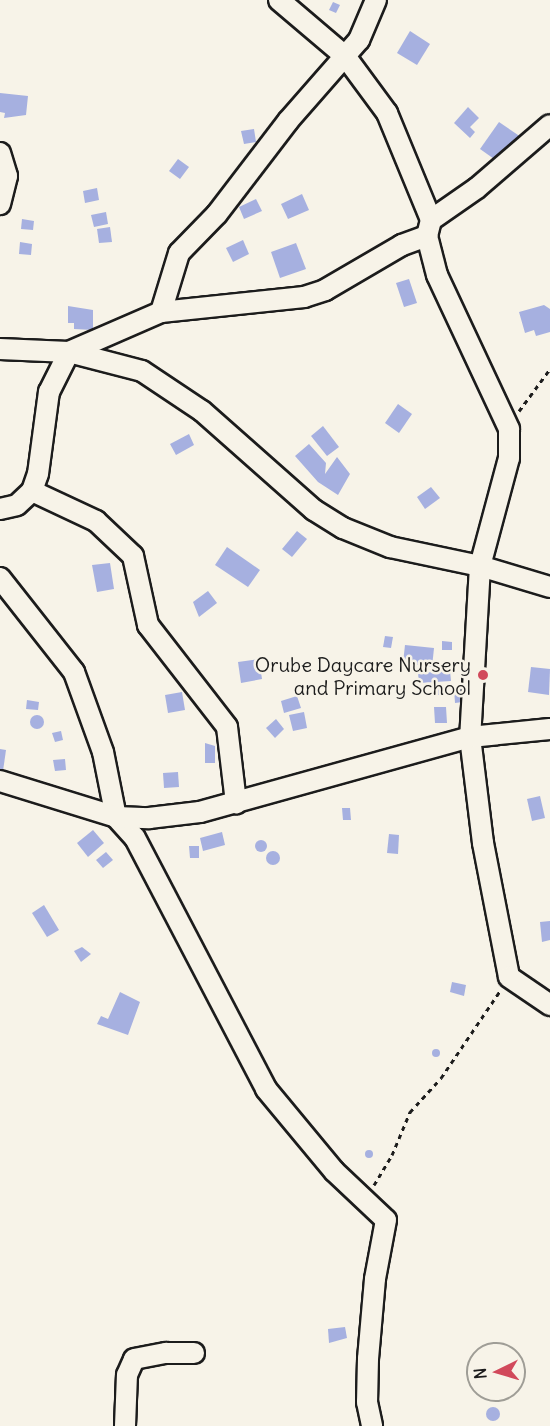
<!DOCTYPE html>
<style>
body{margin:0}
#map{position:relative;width:550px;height:1426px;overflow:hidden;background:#f7f3e8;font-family:Delius,sans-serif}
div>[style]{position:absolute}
.building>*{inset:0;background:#a6b0e0}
.round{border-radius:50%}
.path>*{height:3px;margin-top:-1.5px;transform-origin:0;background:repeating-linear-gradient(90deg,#1c1c1c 0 4.5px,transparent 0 9px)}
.roads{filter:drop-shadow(2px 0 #1c1c1c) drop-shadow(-2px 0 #1c1c1c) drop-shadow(0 2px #1c1c1c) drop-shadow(0 -2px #1c1c1c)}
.minor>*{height:20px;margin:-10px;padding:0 10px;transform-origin:10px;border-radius:10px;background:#f7f3e8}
.dots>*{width:16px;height:16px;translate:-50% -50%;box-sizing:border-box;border:3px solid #f7f3e8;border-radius:50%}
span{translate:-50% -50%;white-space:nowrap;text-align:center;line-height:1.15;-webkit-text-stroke:5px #f7f3e8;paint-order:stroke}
.poi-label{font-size:20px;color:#1c1c1c}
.right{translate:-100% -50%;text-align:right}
.north{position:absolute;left:466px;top:1342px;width:60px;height:60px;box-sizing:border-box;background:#f7f3e8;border:2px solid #9f9d96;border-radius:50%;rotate:265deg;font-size:16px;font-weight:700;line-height:24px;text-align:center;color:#1c1c1c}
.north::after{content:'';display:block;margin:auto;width:21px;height:27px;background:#d1495b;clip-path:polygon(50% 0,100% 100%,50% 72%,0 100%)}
</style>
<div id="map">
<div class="building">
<div style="clip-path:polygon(333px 2px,340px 5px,336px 13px,329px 10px)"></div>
<div style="clip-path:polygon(410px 31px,430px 44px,417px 65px,397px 53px)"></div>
<div style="clip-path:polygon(0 93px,28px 96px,26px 115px,4px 118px,5px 113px,0 112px)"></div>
<div style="clip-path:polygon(468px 107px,479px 118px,470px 127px,475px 132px,470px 138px,454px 123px)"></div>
<div style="clip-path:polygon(499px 122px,521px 137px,497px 161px,480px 149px)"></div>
<div style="clip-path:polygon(254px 129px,256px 142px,244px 144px,241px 131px)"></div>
<div style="clip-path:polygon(178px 159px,189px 167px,180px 179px,169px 171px)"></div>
<div style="clip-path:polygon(97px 188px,99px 200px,85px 203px,83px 191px)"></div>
<div style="clip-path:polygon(302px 194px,309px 210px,288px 219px,281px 204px)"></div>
<div style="clip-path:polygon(256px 199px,262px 211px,244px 219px,239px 207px)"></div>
<div style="clip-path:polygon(106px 212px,108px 224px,94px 227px,91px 215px)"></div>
<div style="clip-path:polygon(22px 219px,34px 221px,33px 230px,21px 229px)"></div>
<div style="clip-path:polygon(110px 227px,112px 242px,99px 243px,97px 229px)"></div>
<div style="clip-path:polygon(243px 240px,249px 254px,233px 262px,226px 248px)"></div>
<div style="clip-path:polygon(20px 242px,32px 244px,31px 255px,19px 254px)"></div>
<div style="clip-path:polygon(296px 243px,306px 269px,280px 278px,271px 252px)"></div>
<div style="clip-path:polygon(409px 279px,417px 303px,404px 307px,396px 283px)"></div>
<div style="clip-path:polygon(544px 305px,550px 309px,550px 332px,536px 336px,534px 330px,525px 333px,519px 312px)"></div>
<div style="clip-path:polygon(68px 306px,93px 310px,93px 330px,74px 329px,74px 323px,68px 323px)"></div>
<div style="clip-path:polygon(398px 404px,412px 414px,399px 433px,385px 423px)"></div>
<div style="clip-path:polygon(323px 426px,339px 447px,327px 456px,311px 436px)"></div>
<div style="clip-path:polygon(189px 434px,194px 445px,176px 455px,170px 444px)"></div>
<div style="clip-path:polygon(309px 444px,326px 463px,325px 474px,337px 457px,350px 474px,338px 495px,318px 482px,295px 456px)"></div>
<div style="clip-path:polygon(431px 487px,440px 498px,425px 509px,417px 497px)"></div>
<div style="clip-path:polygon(297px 531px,307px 539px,292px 557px,282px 549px)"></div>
<div style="clip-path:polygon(227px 547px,260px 570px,248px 587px,215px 565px)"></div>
<div style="clip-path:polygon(110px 563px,114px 589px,97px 592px,92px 565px)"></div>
<div style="clip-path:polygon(208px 591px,217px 603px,199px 617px,193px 602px)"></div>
<div style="clip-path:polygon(385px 636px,393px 637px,391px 648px,383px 647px)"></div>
<div style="clip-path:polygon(442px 641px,452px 642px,452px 650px,442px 650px)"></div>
<div style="clip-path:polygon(405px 645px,434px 648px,432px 667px,403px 663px)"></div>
<div style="clip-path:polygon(259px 659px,262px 679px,241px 683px,238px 662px)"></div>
<div style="clip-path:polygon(531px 667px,550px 669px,549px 695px,528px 692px)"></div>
<div style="clip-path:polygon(450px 671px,451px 681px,419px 683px,418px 673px)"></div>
<div style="clip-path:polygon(447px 686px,448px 695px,438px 695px,437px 687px)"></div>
<div style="clip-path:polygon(462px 688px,463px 702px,455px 703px,454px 689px)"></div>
<div style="clip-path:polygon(182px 692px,185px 710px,168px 713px,165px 695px)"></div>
<div style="clip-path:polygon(297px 696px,301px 708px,284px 713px,281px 701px)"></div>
<div style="clip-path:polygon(27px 700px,39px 702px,38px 710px,26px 709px)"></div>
<div style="clip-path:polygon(434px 707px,446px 707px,447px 723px,435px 723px)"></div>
<div style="clip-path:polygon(304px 712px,307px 728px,293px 731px,289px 715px)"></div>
<div class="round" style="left:30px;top:715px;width:14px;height:14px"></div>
<div style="clip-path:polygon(276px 719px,284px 729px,275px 738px,266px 728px)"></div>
<div style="clip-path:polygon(61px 731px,63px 740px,55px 742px,52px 733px)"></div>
<div style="clip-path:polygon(205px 743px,215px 746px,215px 763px,205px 763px)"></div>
<div style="clip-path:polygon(0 749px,6px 750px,3px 771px,0 770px)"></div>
<div style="clip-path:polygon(65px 759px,66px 770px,55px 771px,53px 760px)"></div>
<div style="clip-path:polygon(178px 772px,179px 787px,164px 788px,163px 773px)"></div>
<div style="clip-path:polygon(540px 796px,545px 818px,532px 821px,527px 799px)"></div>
<div style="clip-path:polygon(342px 808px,350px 808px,351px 820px,343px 820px)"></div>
<div style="clip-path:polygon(93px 830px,104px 843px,88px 857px,77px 843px)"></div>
<div style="clip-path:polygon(222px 832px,225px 845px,203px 851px,200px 838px)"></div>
<div style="clip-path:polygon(389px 834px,399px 835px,398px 854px,387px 853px)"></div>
<div class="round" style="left:255px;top:840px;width:12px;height:12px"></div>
<div style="clip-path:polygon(189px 846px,199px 846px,199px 858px,190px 858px)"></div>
<div class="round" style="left:266px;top:851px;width:14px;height:14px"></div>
<div style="clip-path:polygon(106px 852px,113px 860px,103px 868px,96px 860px)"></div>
<div style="clip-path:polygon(44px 905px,59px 930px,47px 937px,32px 913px)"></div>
<div style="clip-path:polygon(550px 921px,550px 940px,542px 942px,540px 922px)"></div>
<div style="clip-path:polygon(82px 947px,91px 954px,81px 962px,74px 951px)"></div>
<div style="clip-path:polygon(452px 982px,466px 985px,464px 996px,450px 992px)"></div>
<div style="clip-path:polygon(120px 992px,140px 1002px,128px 1035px,97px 1024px,101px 1016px,108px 1019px)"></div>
<div class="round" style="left:432px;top:1049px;width:8px;height:8px"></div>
<div class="round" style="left:365px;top:1150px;width:8px;height:8px"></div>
<div style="clip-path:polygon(345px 1327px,347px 1338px,329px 1343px,328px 1329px)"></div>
<div class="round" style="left:486px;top:1407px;width:14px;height:14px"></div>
</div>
<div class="path">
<div style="left:519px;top:411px;width:52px;rotate:-53.6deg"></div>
<div style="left:374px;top:1185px;width:35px;rotate:-59deg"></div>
<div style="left:392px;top:1155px;width:47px;rotate:-67.3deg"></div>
<div style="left:410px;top:1112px;width:46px;rotate:-47.6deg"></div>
<div style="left:441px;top:1078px;width:105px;rotate:-55.9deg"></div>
</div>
<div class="roads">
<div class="minor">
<div style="left:279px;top:0;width:87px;rotate:40.3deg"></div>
<div style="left:345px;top:56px;width:71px;rotate:53.6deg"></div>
<div style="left:387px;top:113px;width:116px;rotate:67.6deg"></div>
<div style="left:431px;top:220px;width:16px;rotate:104deg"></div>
<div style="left:427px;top:236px;width:40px;rotate:75.6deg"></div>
<div style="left:437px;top:275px;width:170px;rotate:64.9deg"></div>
<div style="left:509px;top:429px;width:29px;rotate:90deg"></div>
<div style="left:509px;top:458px;width:112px;rotate:105deg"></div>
<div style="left:480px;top:566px;width:171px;rotate:93.3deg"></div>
<div style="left:470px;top:737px;width:107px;rotate:83deg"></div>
<div style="left:483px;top:843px;width:136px;rotate:79deg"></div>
<div style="left:509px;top:977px;width:50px;rotate:34.3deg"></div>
<div style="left:0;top:153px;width:24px;rotate:73deg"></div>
<div style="left:7px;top:176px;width:29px;rotate:104deg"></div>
<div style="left:431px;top:220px;width:56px;rotate:-34.8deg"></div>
<div style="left:477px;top:188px;width:96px;rotate:-40.8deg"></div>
<div style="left:161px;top:312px;width:144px;rotate:-6deg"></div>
<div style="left:304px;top:297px;width:22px;rotate:-18deg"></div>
<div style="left:325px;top:290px;width:89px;rotate:-30.3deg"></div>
<div style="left:402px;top:245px;width:27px;rotate:-20deg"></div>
<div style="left:0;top:349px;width:69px;rotate:2.5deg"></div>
<div style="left:69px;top:352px;width:75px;rotate:14.6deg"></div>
<div style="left:142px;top:371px;width:72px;rotate:33.7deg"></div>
<div style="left:202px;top:411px;width:149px;rotate:41.5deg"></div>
<div style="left:314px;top:510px;width:34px;rotate:32deg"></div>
<div style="left:343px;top:528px;width:51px;rotate:22deg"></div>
<div style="left:390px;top:547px;width:92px;rotate:11.9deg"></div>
<div style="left:480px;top:566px;width:73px;rotate:16.7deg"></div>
<div style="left:32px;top:491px;width:71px;rotate:25.1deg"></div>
<div style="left:96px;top:521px;width:51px;rotate:43.4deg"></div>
<div style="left:133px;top:556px;width:71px;rotate:77.7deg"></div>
<div style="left:148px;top:625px;width:129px;rotate:52.2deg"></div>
<div style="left:227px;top:727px;width:77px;rotate:83.2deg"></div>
<div style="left:0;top:509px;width:17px;rotate:-13deg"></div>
<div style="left:17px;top:505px;width:21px;rotate:-43deg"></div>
<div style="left:32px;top:491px;width:18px;rotate:-71deg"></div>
<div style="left:38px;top:474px;width:83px;rotate:-82.4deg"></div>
<div style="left:49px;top:392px;width:45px;rotate:-63.4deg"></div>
<div style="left:69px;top:352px;width:100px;rotate:-23.5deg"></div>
<div style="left:161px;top:312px;width:62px;rotate:-73deg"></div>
<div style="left:179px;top:253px;width:54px;rotate:-45.7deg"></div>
<div style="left:217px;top:214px;width:117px;rotate:-52.6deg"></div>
<div style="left:288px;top:121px;width:108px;rotate:-48.8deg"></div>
<div style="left:359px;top:40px;width:43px;rotate:-67deg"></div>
<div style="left:0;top:578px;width:120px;rotate:51.8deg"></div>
<div style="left:74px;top:672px;width:85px;rotate:70.1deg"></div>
<div style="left:103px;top:752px;width:66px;rotate:78.7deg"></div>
<div style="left:116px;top:817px;width:28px;rotate:48deg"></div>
<div style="left:135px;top:838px;width:283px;rotate:62.4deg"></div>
<div style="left:266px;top:1089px;width:107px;rotate:50.3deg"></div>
<div style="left:334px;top:1171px;width:71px;rotate:43.3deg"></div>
<div style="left:386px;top:1220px;width:60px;rotate:100.6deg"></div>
<div style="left:375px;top:1279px;width:80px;rotate:95deg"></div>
<div style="left:368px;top:1359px;width:43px;rotate:91.3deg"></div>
<div style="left:367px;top:1402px;width:25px;rotate:78deg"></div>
<div style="left:0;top:781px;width:121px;rotate:17.2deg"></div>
<div style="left:116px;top:817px;width:33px;rotate:2deg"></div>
<div style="left:149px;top:818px;width:51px;rotate:-6.7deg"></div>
<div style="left:200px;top:812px;width:280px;rotate:-15.5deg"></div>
<div style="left:470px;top:737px;width:80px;rotate:-5.7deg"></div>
<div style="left:125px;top:1426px;width:51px;rotate:-87.8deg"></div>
<div style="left:127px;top:1375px;width:17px;rotate:-66deg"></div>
<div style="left:134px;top:1359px;width:33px;rotate:-11deg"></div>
<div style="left:166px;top:1353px;width:28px"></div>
</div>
</div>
<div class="dots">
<div style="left:483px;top:675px;background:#d1495b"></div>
</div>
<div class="poi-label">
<span class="right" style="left:471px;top:676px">Orube Daycare Nursery<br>and Primary School</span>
</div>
<div class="north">N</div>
</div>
